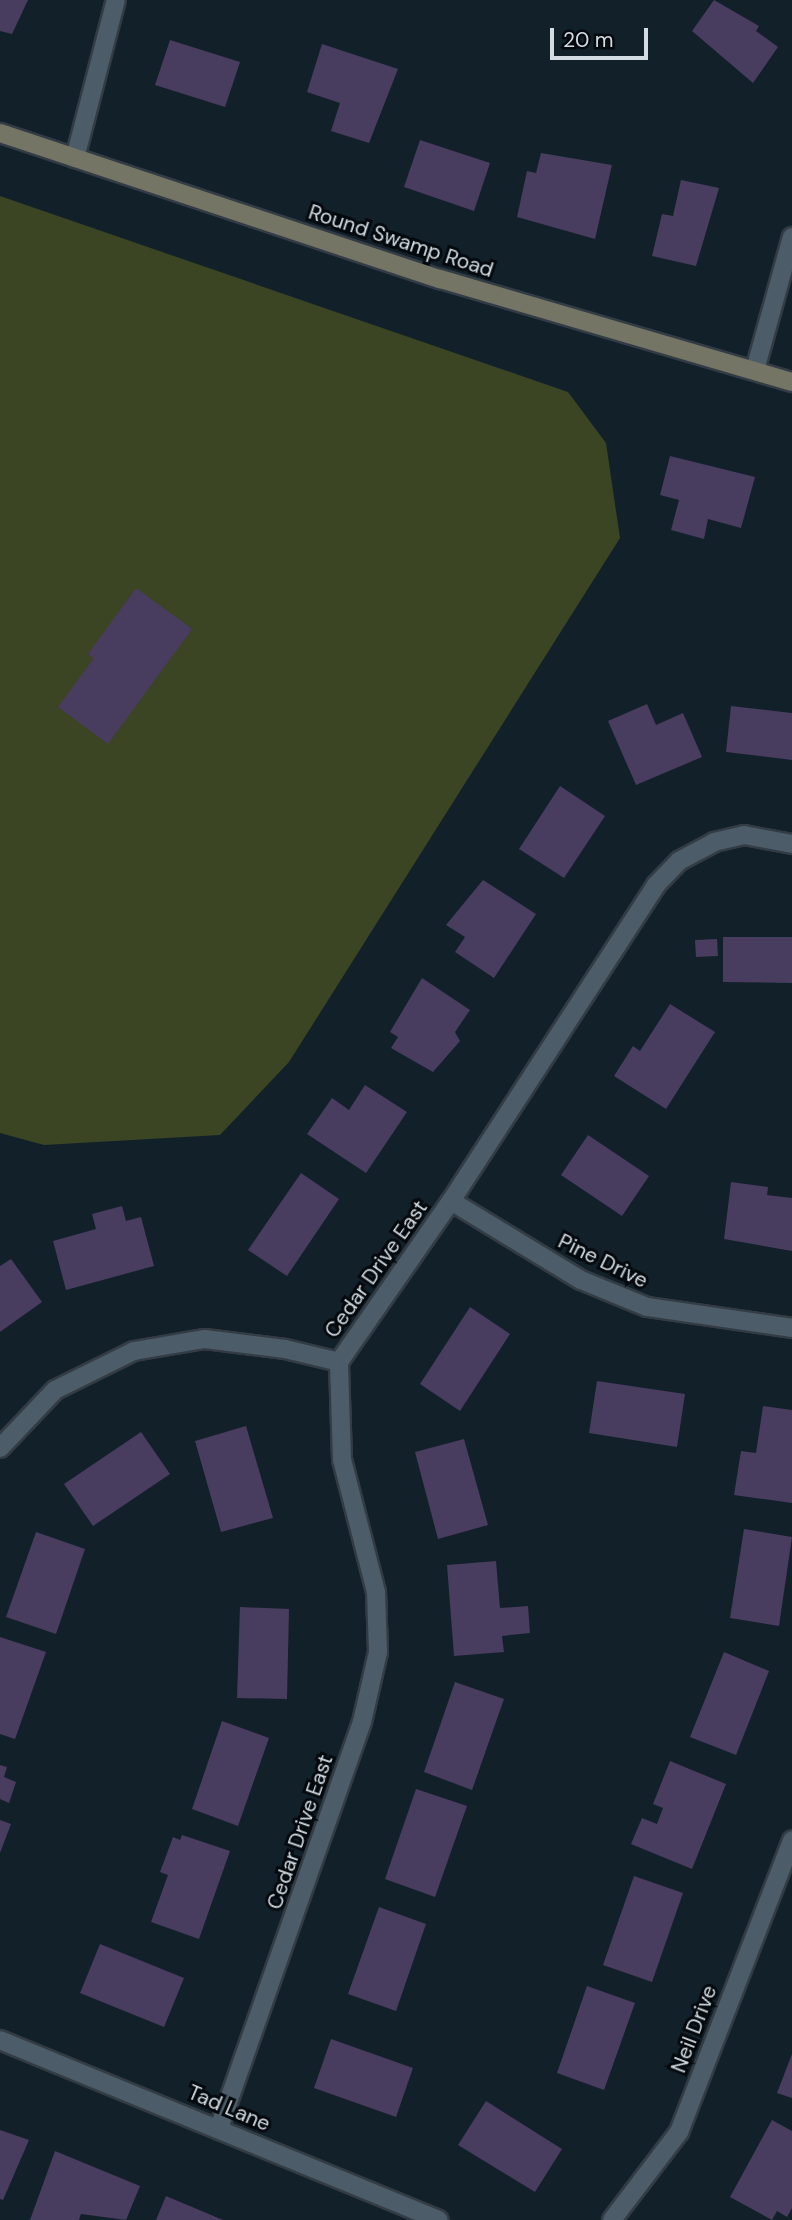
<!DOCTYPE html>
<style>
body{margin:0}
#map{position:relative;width:792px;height:2220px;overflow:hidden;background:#12202a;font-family:"DM Sans",sans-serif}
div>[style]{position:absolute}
.green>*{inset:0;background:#3b4423}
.building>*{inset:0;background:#483c5f}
.roads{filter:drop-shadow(2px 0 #333c44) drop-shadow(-2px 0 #333c44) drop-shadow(0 2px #333c44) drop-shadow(0 -2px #333c44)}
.minor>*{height:18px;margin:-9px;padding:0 9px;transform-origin:9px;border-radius:9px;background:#4c5c68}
.secondary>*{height:18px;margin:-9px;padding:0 9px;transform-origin:9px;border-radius:9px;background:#757566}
span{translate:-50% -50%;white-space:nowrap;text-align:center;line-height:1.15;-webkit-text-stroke:6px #04090d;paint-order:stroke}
.street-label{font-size:21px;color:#d3dce3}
.scale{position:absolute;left:550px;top:28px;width:98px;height:32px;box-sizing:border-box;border:4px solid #d3dce3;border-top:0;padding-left:9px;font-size:21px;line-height:24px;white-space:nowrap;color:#d3dce3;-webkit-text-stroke:5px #04090d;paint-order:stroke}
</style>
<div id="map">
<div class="green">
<div style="clip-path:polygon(0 196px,568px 392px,606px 443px,620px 538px,289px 1062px,220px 1135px,44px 1145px,0 1133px)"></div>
</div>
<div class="building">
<div style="clip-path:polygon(0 0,28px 0,12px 34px,0 31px)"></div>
<div style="clip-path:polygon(714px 0,759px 26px,756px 31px,778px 47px,753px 83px,692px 31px)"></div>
<div style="clip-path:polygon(170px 40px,240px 62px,225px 107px,155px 85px)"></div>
<div style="clip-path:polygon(322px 44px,398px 69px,369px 143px,331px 131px,340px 103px,307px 92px)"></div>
<div style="clip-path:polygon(420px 140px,490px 163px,474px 211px,404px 187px)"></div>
<div style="clip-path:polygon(541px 153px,612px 165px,595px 239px,517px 217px,527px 171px,536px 173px)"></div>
<div style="clip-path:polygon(681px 180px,719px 188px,696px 266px,652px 256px,662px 214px,673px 216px)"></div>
<div style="clip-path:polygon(670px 456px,755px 477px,741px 528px,708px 519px,704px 539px,671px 530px,679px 500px,660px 495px)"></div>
<div style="clip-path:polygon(136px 588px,192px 629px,108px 744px,58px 707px,94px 658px,88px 654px)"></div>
<div style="clip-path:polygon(647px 704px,656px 725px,683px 713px,702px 757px,636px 785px,608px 721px)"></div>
<div style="clip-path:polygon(731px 706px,792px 713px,792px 760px,726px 752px)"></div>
<div style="clip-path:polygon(560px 786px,605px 816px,564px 878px,519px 849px)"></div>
<div style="clip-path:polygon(483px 880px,536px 914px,494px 978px,455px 952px,465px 937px,446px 925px)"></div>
<div style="clip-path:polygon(723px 937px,792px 937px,792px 983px,723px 982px)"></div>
<div style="clip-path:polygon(717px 939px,718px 956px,696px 957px,695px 940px)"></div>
<div style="clip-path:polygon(422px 978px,470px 1010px,455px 1032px,460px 1041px,433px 1072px,391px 1048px,398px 1037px,390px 1032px)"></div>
<div style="clip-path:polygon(670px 1004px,715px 1032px,666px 1109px,614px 1076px,633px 1046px,640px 1051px)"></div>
<div style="clip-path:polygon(365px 1085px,407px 1112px,366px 1173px,307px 1134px,332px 1098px,349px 1110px)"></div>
<div style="clip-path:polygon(588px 1135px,649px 1176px,622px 1216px,561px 1175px)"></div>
<div style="clip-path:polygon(301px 1173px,339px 1199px,287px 1276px,248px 1250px)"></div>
<div style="clip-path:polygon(731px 1182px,768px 1187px,767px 1195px,792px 1198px,792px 1251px,724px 1239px)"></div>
<div style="clip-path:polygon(122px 1206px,126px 1221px,141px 1217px,154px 1266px,66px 1290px,53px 1241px,96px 1229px,92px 1214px)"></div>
<div style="clip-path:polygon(11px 1259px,42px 1302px,0 1332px,0 1266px)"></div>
<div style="clip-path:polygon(470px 1307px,510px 1334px,460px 1411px,420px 1384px)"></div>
<div style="clip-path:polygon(597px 1381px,685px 1394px,677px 1447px,589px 1433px)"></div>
<div style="clip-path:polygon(763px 1406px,792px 1410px,792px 1503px,734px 1495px,741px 1451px,756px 1453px)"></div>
<div style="clip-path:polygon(246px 1426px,273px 1518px,221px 1532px,195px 1441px)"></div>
<div style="clip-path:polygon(141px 1432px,170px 1474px,93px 1526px,64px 1484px)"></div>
<div style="clip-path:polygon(464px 1439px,488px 1525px,438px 1539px,415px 1452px)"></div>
<div style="clip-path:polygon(744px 1529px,792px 1537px,779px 1626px,730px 1618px)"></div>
<div style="clip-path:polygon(36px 1532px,85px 1549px,56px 1634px,6px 1617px)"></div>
<div style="clip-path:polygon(496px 1561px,500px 1608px,528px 1606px,530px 1633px,502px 1636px,504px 1652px,454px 1656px,447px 1565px)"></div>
<div style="clip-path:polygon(240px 1607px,289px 1609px,287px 1699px,237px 1698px)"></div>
<div style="clip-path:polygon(0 1637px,46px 1652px,15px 1739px,0 1734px)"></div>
<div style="clip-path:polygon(724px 1652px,769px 1671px,736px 1755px,690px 1737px)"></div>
<div style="clip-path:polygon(455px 1682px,504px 1699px,472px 1790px,424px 1772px)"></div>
<div style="clip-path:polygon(222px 1721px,269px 1738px,238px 1826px,192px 1809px)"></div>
<div style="clip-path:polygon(670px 1761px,726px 1784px,692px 1869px,631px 1844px,642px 1818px,657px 1824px,663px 1808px,653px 1804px)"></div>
<div style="clip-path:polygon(0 1765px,7px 1767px,4px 1777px,16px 1782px,9px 1803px,0 1799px)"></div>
<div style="clip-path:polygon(416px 1789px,467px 1806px,435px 1897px,385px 1879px)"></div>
<div style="clip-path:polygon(0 1820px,11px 1824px,0 1853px)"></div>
<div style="clip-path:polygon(182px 1835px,230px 1851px,199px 1939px,151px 1922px,168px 1875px,160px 1872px,173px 1837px,180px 1840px)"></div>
<div style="clip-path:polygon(634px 1876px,683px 1893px,652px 1982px,603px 1965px)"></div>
<div style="clip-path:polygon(379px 1907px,426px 1924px,396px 2011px,348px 1994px)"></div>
<div style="clip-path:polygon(100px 1944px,184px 1978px,164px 2027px,80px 1993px)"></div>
<div style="clip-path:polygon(587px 1986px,635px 2003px,604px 2090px,557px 2073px)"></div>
<div style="clip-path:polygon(331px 2039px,413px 2068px,396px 2117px,314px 2088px)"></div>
<div style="clip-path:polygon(792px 2054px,792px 2098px,777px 2093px)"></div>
<div style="clip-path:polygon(486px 2101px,562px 2149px,535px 2192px,458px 2145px)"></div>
<div style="clip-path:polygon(772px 2120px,792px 2131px,792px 2208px,787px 2217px,777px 2211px,772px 2220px,730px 2197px)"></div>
<div style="clip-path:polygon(0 2130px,29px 2140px,3px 2200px,0 2199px)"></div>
<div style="clip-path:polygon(55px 2151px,140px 2186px,126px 2220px,81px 2214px,79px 2220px,30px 2220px)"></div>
<div style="clip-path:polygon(166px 2196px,223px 2220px,156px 2220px)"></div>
</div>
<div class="roads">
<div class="minor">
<div style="left:75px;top:158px;width:163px;rotate:-75.5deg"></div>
<div style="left:755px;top:370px;width:138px;rotate:-74.5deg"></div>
<div style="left:451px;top:1201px;width:152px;rotate:31.3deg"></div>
<div style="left:581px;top:1280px;width:71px;rotate:22.2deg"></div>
<div style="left:647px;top:1307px;width:147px;rotate:8.2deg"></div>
<div style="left:0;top:1448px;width:80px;rotate:-46.5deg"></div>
<div style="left:55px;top:1390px;width:88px;rotate:-26.3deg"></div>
<div style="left:134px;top:1351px;width:72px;rotate:-9.6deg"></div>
<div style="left:205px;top:1339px;width:81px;rotate:7.1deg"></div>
<div style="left:285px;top:1349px;width:56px;rotate:13.5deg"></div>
<div style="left:0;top:2040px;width:474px;rotate:22.3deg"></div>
<div style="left:219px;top:2128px;width:430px;rotate:-70.6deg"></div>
<div style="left:362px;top:1722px;width:72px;rotate:-77.1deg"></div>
<div style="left:378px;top:1652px;width:60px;rotate:-91.9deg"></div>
<div style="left:376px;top:1592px;width:136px;rotate:-104.4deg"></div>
<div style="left:342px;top:1460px;width:98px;rotate:-91.8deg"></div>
<div style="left:339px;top:1362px;width:196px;rotate:-55.2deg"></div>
<div style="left:451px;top:1201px;width:377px;rotate:-57deg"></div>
<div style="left:656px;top:885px;width:33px;rotate:-46deg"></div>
<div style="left:679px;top:861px;width:40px;rotate:-28deg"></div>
<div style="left:714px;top:842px;width:31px;rotate:-13deg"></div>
<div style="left:744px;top:835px;width:49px;rotate:10.6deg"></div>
<div style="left:612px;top:2220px;width:111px;rotate:-52.7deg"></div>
<div style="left:679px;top:2132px;width:313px;rotate:-68.8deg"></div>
</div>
<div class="secondary">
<div style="left:0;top:133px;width:464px;rotate:18.4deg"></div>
<div style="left:440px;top:279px;width:367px;rotate:16.3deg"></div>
</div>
</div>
<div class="street-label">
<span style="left:401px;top:241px;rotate:18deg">Round Swamp Road</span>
<span style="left:603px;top:1261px;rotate:26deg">Pine Drive</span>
<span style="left:376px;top:1269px;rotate:-55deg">Cedar Drive East</span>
<span style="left:300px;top:1832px;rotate:-71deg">Cedar Drive East</span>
<span style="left:694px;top:2029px;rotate:-69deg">Neil Drive</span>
<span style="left:229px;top:2108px;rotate:23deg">Tad Lane</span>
</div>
<div class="scale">20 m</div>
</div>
